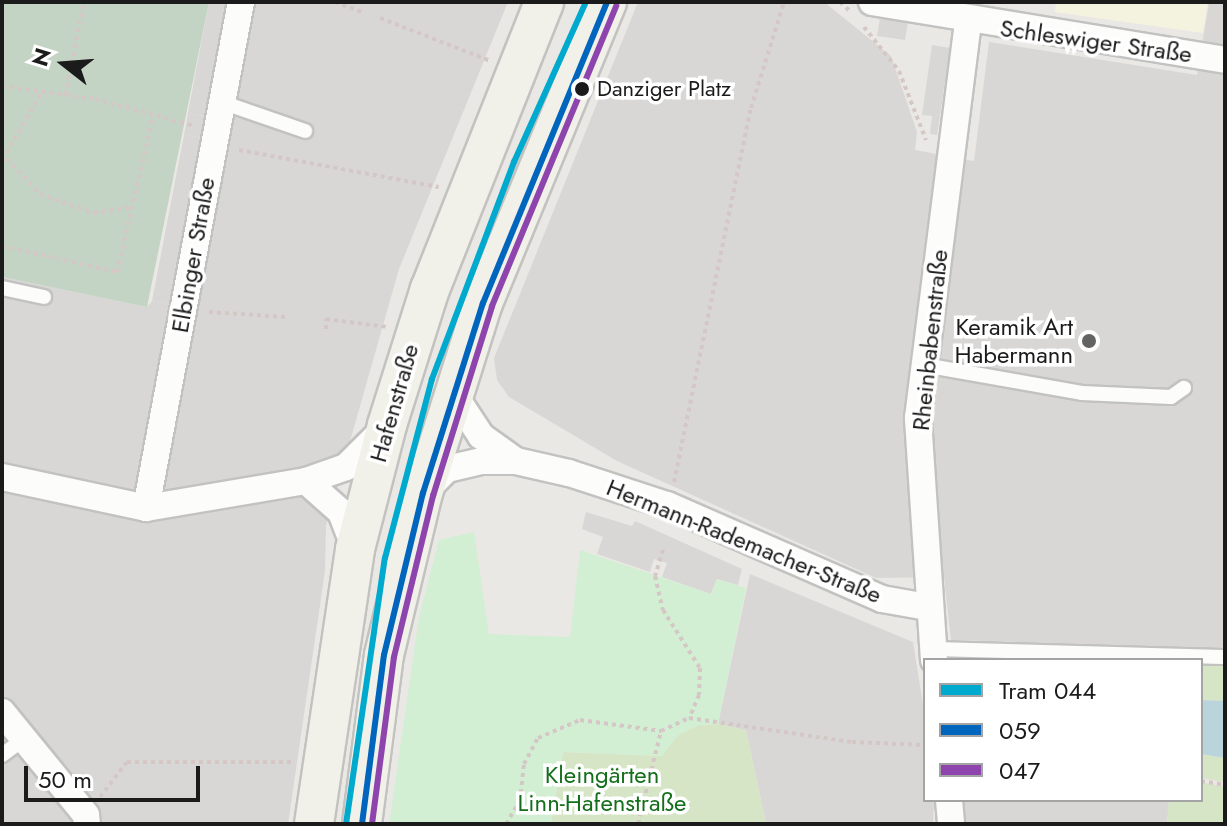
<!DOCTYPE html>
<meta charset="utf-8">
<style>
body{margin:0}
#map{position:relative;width:1227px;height:826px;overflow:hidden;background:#eae8e4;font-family:Jost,sans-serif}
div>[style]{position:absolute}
.residential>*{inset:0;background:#d9d7d5}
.education>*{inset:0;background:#f4f3df}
.religious>*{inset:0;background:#d8d7d5}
.grass>*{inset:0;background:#d6e5c5}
.cemetery>*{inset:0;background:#c4d4c4}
.park>*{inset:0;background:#d3efd3}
.water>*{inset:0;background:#bad4db}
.path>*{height:4px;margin-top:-2px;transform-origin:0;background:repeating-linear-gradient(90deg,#d4c7c5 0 4px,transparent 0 8px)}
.roads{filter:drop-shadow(2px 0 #c2c2c0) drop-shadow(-2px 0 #c2c2c0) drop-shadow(0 2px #c2c2c0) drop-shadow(0 -2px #c2c2c0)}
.lane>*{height:14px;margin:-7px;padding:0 7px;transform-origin:7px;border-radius:7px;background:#fcfcfb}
.street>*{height:26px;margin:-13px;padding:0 13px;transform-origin:13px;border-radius:13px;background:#fcfcfb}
.secondary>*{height:38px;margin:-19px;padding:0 19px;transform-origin:19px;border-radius:19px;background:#f1f1e9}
.bus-1>*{height:6px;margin:-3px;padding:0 3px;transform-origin:3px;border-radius:3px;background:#0065bd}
.bus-2>*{height:6px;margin:-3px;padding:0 3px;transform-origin:3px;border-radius:3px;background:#8e44ad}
.tram-1>*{height:6px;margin:-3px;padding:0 3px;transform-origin:3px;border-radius:3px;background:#00a9ce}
.dots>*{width:22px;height:22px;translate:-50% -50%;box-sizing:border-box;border:4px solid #fff;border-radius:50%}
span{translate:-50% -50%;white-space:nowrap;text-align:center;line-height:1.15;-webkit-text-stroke:7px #fff;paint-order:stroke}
.bus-label{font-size:22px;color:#1b1b1b}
.left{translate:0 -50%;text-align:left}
.street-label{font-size:24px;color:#1b1b1b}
.poi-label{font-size:24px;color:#1b1b1b}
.right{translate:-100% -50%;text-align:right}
.park-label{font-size:24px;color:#146f1b}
.frame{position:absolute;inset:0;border:4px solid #1b1b1b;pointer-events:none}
.legend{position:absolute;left:923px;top:658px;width:280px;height:144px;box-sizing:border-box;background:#fff;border:2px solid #a4a4a4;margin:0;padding:10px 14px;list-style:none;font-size:24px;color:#1b1b1b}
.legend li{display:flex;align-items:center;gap:16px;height:40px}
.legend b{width:40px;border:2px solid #a4a4a4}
.north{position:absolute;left:24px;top:24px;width:80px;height:80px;-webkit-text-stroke:6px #fff;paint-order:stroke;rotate:287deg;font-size:22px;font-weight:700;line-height:32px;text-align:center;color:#1b1b1b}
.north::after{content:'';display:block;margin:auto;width:28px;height:36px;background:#1b1b1b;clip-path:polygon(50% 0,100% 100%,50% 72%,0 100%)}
.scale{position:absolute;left:24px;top:766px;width:176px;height:36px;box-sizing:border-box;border:4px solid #1b1b1b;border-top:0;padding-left:10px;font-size:24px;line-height:28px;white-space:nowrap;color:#1b1b1b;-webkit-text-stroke:6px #fff;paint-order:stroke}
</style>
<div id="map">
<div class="residential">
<div style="clip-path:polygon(227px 2px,508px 2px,399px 269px,326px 526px,325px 571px,288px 824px,2px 824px,2px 277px,147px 307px,152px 301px,171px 305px,202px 138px,184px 135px,188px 113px,205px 116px)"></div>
<div style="clip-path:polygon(638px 2px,824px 2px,891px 56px,917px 132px,915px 150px,974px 161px,989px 42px,1197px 75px,1209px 2px,1225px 2px,1225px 648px,951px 640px,944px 577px,876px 578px,617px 461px,509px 397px,497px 380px,494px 358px)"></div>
<div style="clip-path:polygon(750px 574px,913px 642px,925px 717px,925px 800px,934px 800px,933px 824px,766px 824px,746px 730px,718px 724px)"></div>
<div style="clip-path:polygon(960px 800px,1169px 800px,1167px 824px,959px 824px)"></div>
</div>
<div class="education">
<div style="clip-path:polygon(1056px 2px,1208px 2px,1203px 33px,1055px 12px)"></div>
</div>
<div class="religious">
<div style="clip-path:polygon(209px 2px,227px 2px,205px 116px,188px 113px)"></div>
<div style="clip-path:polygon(880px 18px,908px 23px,905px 40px,877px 36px)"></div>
<div style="clip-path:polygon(932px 45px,950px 48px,937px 135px,930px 134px,932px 116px,922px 115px)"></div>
<div style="clip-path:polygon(184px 135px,202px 138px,171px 305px,152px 301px)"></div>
<div style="clip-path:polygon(586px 512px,632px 526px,635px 521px,742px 569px,738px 585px,717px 579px,711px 594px,662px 577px,667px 563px,654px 559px,650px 572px,597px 554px,603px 537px,582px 529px)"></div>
</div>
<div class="grass">
<div style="clip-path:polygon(1201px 664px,1225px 665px,1225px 701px,1201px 700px)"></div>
<div style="clip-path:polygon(718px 724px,746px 730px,766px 824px,551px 824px,563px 752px,661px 756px,678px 735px,699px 725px)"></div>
<div style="clip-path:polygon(1201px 754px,1225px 758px,1225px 782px,1201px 778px)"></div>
<div style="clip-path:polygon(1201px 782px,1225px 787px,1225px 824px,1167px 824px,1169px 800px,1201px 800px)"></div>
</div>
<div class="cemetery">
<div style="clip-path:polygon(2px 2px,209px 2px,147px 307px,2px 277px)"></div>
</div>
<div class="park">
<div style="clip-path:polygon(474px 532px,489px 634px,570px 637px,580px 550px,711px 594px,717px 579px,746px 588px,718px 724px,699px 725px,678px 735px,662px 756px,563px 752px,551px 824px,389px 824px,419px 617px,439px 540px)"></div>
</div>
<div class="water">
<div style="clip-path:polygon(1201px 700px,1225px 701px,1225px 758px,1201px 754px)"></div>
</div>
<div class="path">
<div style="left:335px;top:2px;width:30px;rotate:20deg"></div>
<div style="left:840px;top:2px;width:13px;rotate:42deg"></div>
<div style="left:380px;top:18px;width:119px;rotate:21.2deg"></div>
<div style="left:864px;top:27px;width:56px;rotate:51.5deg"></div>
<div style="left:899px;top:71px;width:74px;rotate:68.6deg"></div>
<div style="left:2px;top:86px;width:94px;rotate:8deg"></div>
<div style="left:95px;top:99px;width:103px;rotate:15.3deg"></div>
<div style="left:65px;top:95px;width:95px;rotate:-78.5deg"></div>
<div style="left:239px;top:150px;width:203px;rotate:10.5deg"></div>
<div style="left:7px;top:159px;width:48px;rotate:46.7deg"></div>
<div style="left:40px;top:194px;width:56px;rotate:19.7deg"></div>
<div style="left:93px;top:213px;width:37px;rotate:-9deg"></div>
<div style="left:2px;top:160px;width:79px;rotate:-59.5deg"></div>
<div style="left:2px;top:246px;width:118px;rotate:12.7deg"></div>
<div style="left:117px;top:272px;width:160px;rotate:-77deg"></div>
<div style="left:209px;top:312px;width:78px;rotate:3.7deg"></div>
<div style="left:326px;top:329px;width:10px;rotate:-90deg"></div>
<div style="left:326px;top:319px;width:63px;rotate:7.4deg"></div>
<div style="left:674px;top:482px;width:382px;rotate:-78.4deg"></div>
<div style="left:751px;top:108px;width:111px;rotate:-72.7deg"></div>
<div style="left:663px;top:550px;width:27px;rotate:107deg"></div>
<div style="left:655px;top:576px;width:35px;rotate:77deg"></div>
<div style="left:663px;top:610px;width:69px;rotate:57.5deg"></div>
<div style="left:700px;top:668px;width:27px;rotate:92deg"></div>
<div style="left:699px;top:695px;width:25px;rotate:113deg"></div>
<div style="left:1201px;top:781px;width:24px;rotate:9deg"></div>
<div style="left:100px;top:797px;width:44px;rotate:-52.4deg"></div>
<div style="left:127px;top:762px;width:167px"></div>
<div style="left:506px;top:824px;width:27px;rotate:-59deg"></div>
<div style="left:520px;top:801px;width:37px;rotate:-84deg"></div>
<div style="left:524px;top:764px;width:30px;rotate:-62deg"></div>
<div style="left:538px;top:738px;width:46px;rotate:-23.2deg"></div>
<div style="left:580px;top:720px;width:82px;rotate:7.7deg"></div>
<div style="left:661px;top:731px;width:31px;rotate:-25deg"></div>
<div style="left:689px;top:718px;width:165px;rotate:8.4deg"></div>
<div style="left:852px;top:742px;width:73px;rotate:2.4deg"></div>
<div style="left:638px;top:824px;width:96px;rotate:-76.1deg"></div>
</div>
<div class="roads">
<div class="lane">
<div style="left:221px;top:102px;width:89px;rotate:19deg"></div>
<div style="left:2px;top:288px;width:43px;rotate:12.1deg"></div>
<div style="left:924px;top:365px;width:160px;rotate:10deg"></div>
<div style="left:1082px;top:393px;width:89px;rotate:2.6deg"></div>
<div style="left:1171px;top:397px;width:16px;rotate:-35deg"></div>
<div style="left:933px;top:649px;width:292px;rotate:1.6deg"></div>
<div style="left:2px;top:755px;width:27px;rotate:-36deg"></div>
</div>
<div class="street">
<div style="left:872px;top:2px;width:358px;rotate:9.3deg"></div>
<div style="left:453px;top:393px;width:51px;rotate:56.9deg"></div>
<div style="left:481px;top:436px;width:43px;rotate:35.5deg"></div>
<div style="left:2px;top:477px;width:147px;rotate:12.1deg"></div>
<div style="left:146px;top:508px;width:162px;rotate:-9.6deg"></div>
<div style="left:306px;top:481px;width:42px;rotate:-19.3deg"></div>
<div style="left:346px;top:467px;width:51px;rotate:-45deg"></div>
<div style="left:306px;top:481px;width:47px;rotate:41.5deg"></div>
<div style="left:341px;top:512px;width:40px;rotate:69deg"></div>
<div style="left:424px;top:492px;width:33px;rotate:-45deg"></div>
<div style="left:447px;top:469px;width:37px;rotate:-13deg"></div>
<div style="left:483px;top:461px;width:33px"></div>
<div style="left:516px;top:461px;width:54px;rotate:12.8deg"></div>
<div style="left:569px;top:473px;width:103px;rotate:18.1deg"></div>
<div style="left:667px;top:505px;width:235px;rotate:23.6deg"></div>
<div style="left:882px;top:599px;width:46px;rotate:10.1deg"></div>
<div style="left:146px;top:508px;width:515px;rotate:-79.37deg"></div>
<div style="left:934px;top:660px;width:243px;rotate:-93.8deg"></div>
<div style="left:918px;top:418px;width:399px;rotate:-82.8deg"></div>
<div style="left:2px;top:712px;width:133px;rotate:50.8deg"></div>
<div style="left:86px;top:815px;width:9px;rotate:84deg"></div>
<div style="left:949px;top:800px;width:24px;rotate:85deg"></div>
</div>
<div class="secondary">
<div style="left:314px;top:824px;width:278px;rotate:-81.5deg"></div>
<div style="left:355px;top:549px;width:128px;rotate:-75.5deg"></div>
<div style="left:387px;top:425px;width:143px;rotate:-72.5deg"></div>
<div style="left:430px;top:289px;width:309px;rotate:-68.3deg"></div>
<div style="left:362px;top:824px;width:170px;rotate:-82.6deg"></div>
<div style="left:384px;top:655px;width:167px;rotate:-76.5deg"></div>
<div style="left:423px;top:493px;width:199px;rotate:-72.5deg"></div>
<div style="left:483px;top:303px;width:326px;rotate:-67.6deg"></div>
</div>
</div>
<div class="bus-1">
<div style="left:362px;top:824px;width:170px;rotate:-82.6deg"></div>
<div style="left:384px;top:655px;width:167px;rotate:-76.5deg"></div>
<div style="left:423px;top:493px;width:199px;rotate:-72.5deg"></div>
<div style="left:483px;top:303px;width:326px;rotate:-67.6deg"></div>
</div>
<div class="bus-2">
<div style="left:372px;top:824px;width:168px;rotate:-82.5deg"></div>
<div style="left:394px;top:657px;width:166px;rotate:-76.4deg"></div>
<div style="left:433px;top:496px;width:199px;rotate:-72.7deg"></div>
<div style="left:492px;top:306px;width:325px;rotate:-67.5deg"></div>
</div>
<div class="tram-1">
<div style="left:346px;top:824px;width:269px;rotate:-81.7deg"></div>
<div style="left:385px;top:558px;width:185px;rotate:-75.3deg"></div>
<div style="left:432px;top:379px;width:232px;rotate:-69.3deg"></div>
<div style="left:514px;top:162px;width:175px;rotate:-65.8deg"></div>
</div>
<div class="dots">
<div style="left:582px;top:89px;background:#1b1b1b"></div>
<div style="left:1089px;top:341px;background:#636361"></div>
</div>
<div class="bus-label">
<span class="left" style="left:597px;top:89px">Danziger Platz</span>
</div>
<div class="street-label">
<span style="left:1096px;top:41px;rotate:8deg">Schleswiger Straße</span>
<span style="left:193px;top:255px;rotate:-80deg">Elbinger Straße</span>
<span style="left:930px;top:340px;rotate:-84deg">Rheinbabenstraße</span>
<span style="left:394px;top:403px;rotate:-74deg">Hafenstraße</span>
<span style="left:744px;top:541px;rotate:22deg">Hermann-Rademacher-Straße</span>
</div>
<div class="poi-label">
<span class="right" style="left:1073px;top:341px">Keramik Art<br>Habermann</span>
</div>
<div class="park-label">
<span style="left:602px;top:789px">Kleingärten<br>Linn-Hafenstraße</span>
</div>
<div class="frame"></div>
<ul class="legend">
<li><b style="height:10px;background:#00a9ce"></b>Tram 044</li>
<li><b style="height:10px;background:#0065bd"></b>059</li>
<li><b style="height:10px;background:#8e44ad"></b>047</li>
</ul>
<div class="north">N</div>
<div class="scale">50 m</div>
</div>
